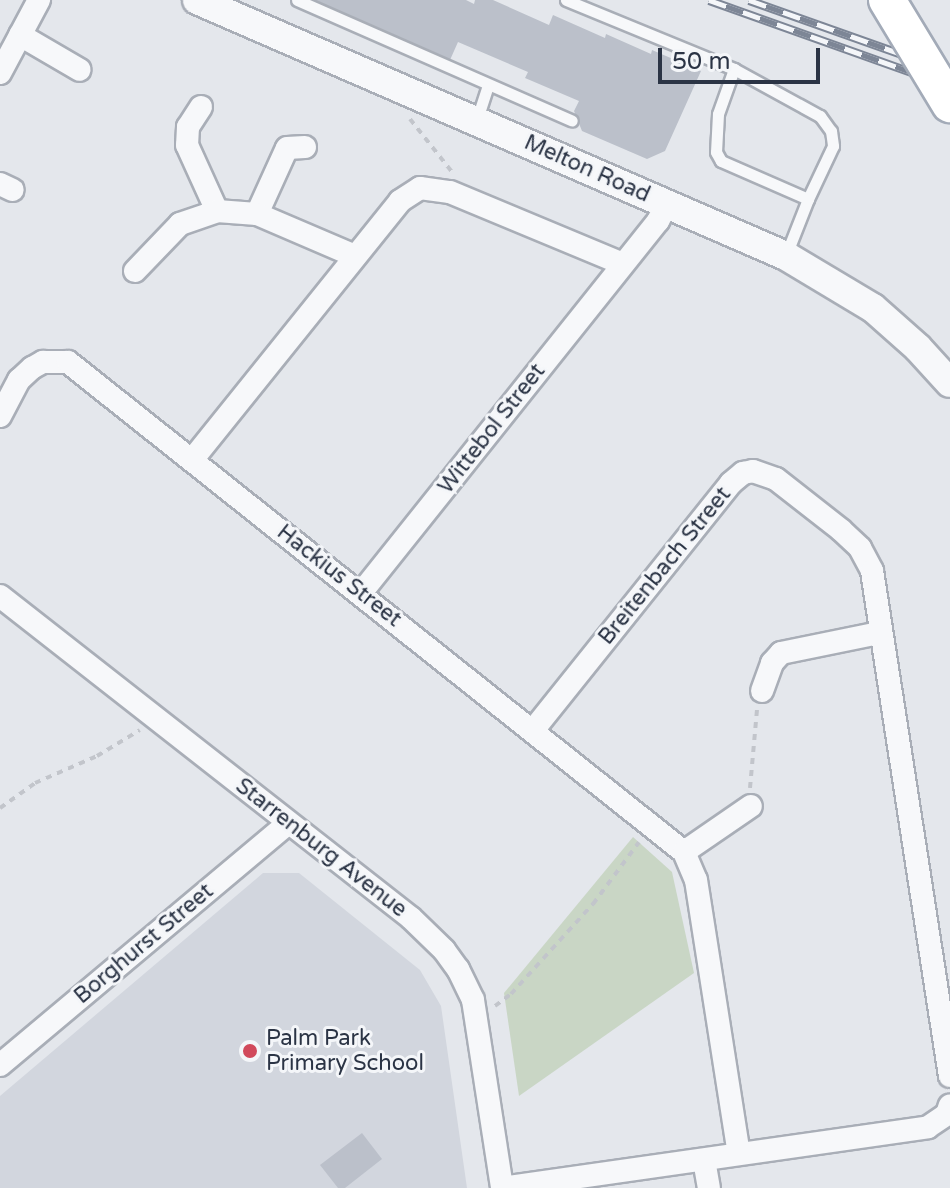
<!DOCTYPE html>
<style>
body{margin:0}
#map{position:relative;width:950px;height:1188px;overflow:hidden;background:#e4e7ec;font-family:"Varela Round",sans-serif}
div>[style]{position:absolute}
.built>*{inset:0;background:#d2d6de}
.green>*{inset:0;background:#c9d6c5}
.building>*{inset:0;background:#bbc0ca}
.path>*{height:4px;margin-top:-2px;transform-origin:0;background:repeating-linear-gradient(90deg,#c2c5cb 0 6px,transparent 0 12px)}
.roads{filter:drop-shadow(2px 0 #a9aeb7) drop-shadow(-2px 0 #a9aeb7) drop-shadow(0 2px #a9aeb7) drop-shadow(0 -2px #a9aeb7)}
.service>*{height:11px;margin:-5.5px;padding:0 5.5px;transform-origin:5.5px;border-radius:5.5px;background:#f7f8fa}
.minor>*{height:22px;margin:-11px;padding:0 11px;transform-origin:11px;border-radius:11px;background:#f7f8fa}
.tertiary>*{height:28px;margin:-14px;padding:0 14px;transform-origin:14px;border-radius:14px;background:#f7f8fa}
.rail>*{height:9px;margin-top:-4.5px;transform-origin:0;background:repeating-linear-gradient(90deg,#f4f6f9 0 18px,#7d8696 0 36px);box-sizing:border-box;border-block:2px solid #7d8696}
.bridges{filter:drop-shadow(2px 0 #a3abb8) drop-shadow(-2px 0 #a3abb8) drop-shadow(0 2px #a3abb8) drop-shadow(0 -2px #a3abb8)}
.primary-bridge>*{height:36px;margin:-18px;padding:0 18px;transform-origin:18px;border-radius:18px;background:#fff}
.dots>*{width:22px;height:22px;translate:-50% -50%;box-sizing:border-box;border:4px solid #f4f6f9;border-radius:50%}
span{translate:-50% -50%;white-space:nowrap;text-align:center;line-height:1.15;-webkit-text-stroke:6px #f4f6f9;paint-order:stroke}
.street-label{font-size:22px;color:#2b3445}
.poi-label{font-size:22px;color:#2b3445}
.left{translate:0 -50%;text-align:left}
.scale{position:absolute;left:658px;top:48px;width:162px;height:36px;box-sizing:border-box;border:4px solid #2b3445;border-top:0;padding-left:10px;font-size:24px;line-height:28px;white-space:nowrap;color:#2b3445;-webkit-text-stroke:6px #f4f6f9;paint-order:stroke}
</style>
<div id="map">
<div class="built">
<div style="clip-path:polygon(263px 873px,299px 873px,420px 970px,441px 1006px,467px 1188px,0 1188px,0 1096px)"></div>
</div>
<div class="green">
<div style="clip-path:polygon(633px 837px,672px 872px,694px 973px,519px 1096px,504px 993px)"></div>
</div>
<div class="building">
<div style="clip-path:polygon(313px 0,466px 0,474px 4px,475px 0,493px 0,549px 25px,553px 15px,605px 38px,606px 34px,651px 54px,652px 50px,701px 71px,665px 151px,647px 159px,582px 131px,574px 111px,579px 101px,525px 78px,528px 72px,458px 42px,450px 60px)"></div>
<div style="clip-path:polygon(362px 1133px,382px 1159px,345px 1188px,338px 1188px,320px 1165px)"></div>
</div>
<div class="path">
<div style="left:410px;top:119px;width:68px;rotate:51.6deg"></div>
<div style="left:750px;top:788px;width:79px;rotate:-84.9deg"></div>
<div style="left:0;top:808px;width:43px;rotate:-35.5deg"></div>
<div style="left:35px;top:783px;width:68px;rotate:-23.5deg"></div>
<div style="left:97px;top:756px;width:50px;rotate:-31.2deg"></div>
<div style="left:495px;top:1006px;width:20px;rotate:-37deg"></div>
<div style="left:511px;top:994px;width:122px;rotate:-47.7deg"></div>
<div style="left:593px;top:904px;width:77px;rotate:-53.4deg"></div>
</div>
<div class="roads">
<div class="service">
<div style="left:297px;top:0;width:300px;rotate:23.7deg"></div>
<div style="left:566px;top:0;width:182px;rotate:22.3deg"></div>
<div style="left:734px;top:69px;width:98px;rotate:28.7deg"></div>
<div style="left:820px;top:116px;width:19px;rotate:54deg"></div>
<div style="left:831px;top:131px;width:15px;rotate:82deg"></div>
<div style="left:833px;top:146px;width:59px;rotate:115.3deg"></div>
<div style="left:734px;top:69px;width:48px;rotate:109.6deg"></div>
<div style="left:718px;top:114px;width:38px;rotate:93deg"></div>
<div style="left:716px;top:152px;width:10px;rotate:61deg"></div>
<div style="left:721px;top:161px;width:95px;rotate:23.6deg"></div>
<div style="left:808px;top:199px;width:60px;rotate:111.4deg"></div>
<div style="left:477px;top:119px;width:36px;rotate:-72deg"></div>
</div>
<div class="minor">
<div style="left:20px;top:35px;width:69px;rotate:30.3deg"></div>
<div style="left:0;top:73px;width:83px;rotate:-61.9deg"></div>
<div style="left:201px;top:107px;width:24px;rotate:123deg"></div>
<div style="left:188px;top:127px;width:18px;rotate:93deg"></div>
<div style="left:187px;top:145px;width:72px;rotate:65.6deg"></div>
<div style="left:0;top:184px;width:14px;rotate:25deg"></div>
<div style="left:257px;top:214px;width:72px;rotate:-65.6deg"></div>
<div style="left:287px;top:148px;width:18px;rotate:-3deg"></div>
<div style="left:135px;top:271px;width:65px;rotate:-46.2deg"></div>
<div style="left:180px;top:224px;width:39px;rotate:-19deg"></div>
<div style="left:217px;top:211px;width:40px;rotate:4.3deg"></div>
<div style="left:257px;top:214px;width:107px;rotate:23.2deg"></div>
<div style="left:0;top:416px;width:41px;rotate:-62.2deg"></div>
<div style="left:19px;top:380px;width:18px;rotate:-43deg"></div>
<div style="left:32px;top:368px;width:13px;rotate:-29deg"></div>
<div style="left:43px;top:362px;width:25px"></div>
<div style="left:68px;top:362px;width:787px;rotate:38.5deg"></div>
<div style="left:684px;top:852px;width:30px;rotate:67deg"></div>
<div style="left:696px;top:880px;width:277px;rotate:81.1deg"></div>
<div style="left:192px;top:460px;width:332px;rotate:-51.2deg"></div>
<div style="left:400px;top:201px;width:24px;rotate:-33deg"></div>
<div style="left:420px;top:188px;width:30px;rotate:8deg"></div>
<div style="left:450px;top:192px;width:187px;rotate:22.6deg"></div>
<div style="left:361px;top:593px;width:476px;rotate:-51.4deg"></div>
<div style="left:658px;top:221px;width:19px;rotate:-62deg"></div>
<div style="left:0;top:596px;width:522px;rotate:38.08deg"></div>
<div style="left:411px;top:918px;width:46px;rotate:44.1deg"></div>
<div style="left:444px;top:950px;width:24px;rotate:54deg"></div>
<div style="left:458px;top:969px;width:34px;rotate:64deg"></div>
<div style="left:473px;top:1000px;width:190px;rotate:81.2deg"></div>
<div style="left:762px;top:691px;width:30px;rotate:-70deg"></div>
<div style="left:772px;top:663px;width:13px;rotate:-48deg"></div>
<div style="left:781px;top:653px;width:100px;rotate:-11.5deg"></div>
<div style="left:534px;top:729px;width:315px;rotate:-51.3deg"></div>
<div style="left:731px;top:483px;width:16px;rotate:-40deg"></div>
<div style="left:743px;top:473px;width:10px;rotate:-11deg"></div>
<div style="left:753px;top:471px;width:24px;rotate:19deg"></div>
<div style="left:776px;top:479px;width:83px;rotate:38.1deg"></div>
<div style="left:841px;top:530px;width:26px;rotate:43deg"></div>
<div style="left:860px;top:548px;width:26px;rotate:62deg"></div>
<div style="left:872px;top:571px;width:511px;rotate:81.22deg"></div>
<div style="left:684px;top:852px;width:81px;rotate:-34.5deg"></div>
<div style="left:0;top:1065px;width:376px;rotate:-40deg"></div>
<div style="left:704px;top:1160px;width:28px;rotate:80deg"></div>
<div style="left:502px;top:1188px;width:430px;rotate:-8.1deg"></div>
<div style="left:928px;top:1127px;width:23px;rotate:-34deg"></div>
<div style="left:947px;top:1114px;width:9px;rotate:-72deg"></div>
</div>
<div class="tertiary">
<div style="left:197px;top:0;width:642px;rotate:23.49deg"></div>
<div style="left:786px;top:256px;width:101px;rotate:30.9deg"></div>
<div style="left:873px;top:308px;width:60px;rotate:41.6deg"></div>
<div style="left:918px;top:348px;width:47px;rotate:47.6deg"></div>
</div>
</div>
<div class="rail">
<div style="left:709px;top:0;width:256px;rotate:19.6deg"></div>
<div style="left:749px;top:0;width:213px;rotate:19.5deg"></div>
</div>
<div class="bridges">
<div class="primary-bridge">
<div style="left:887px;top:0;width:122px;rotate:58.8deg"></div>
</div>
</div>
<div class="dots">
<div style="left:250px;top:1051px;background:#d1495b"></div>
</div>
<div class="street-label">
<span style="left:587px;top:169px;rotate:24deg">Melton Road</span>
<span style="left:492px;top:429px;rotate:-52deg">Wittebol Street</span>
<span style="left:665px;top:566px;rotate:-51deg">Breitenbach Street</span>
<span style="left:339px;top:576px;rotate:38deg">Hackius Street</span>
<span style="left:321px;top:848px;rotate:38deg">Starrenburg Avenue</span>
<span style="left:144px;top:944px;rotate:-40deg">Borghurst Street</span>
</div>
<div class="poi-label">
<span class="left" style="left:266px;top:1051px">Palm Park<br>Primary School</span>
</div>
<div class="scale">50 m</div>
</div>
